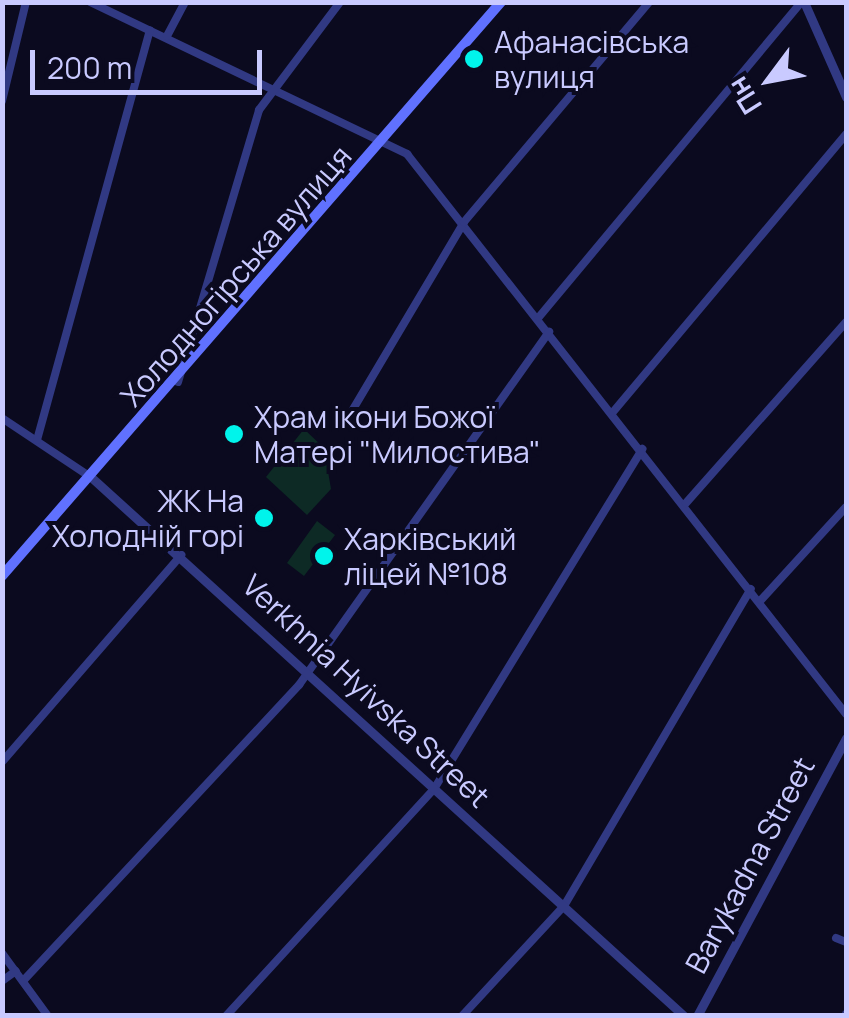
<!DOCTYPE html>
<meta charset="utf-8">
<style>
body{margin:0}
#map{position:relative;width:849px;height:1018px;overflow:hidden;background:#0b0a1f;font-family:Manrope,sans-serif}
div>[style]{position:absolute}
.green>*{inset:0;background:#0d2a25}
.minor>*{height:8px;margin:-4px;padding:0 4px;transform-origin:4px;border-radius:4px;background:#313983}
.tertiary>*{height:9px;margin:-4.5px;padding:0 4.5px;transform-origin:4.5px;border-radius:4.5px;background:#313983}
.secondary>*{height:10px;margin:-5px;padding:0 5px;transform-origin:5px;border-radius:5px;background:#6071ff}
.dots>*{width:28px;height:28px;translate:-50% -50%;box-sizing:border-box;border:5px solid #0b0a1f;border-radius:50%}
span{translate:-50% -50%;white-space:nowrap;text-align:center;line-height:1.15;-webkit-text-stroke:8px #0b0a1f;paint-order:stroke}
.poi-label{font-size:30px;color:#c9caff}
.left{translate:0 -50%;text-align:left}
.right{translate:-100% -50%;text-align:right}
.street-label{font-size:30px;color:#c9caff}
.frame{position:absolute;inset:0;border:5px solid #c9caff;pointer-events:none}
.north{position:absolute;left:719px;top:30px;width:100px;height:100px;-webkit-text-stroke:8px #0b0a1f;paint-order:stroke;rotate:238deg;font-size:28px;font-weight:700;line-height:40px;text-align:center;color:#c9caff}
.north::after{content:'';display:block;margin:auto;width:35px;height:45px;background:#c9caff;clip-path:polygon(50% 0,100% 100%,50% 72%,0 100%)}
.scale{position:absolute;left:30px;top:50px;width:232px;height:45px;box-sizing:border-box;border:5px solid #c9caff;border-top:0;padding-left:12px;font-size:30px;line-height:35px;white-space:nowrap;color:#c9caff;-webkit-text-stroke:8px #0b0a1f;paint-order:stroke}
</style>
<div id="map">
<div class="green">
<div style="clip-path:polygon(304px 429px,324px 448px,331px 489px,307px 515px,266px 477px)"></div>
<div style="clip-path:polygon(317px 521px,335px 535px,304px 576px,287px 563px)"></div>
</div>
<div class="minor">
<div style="left:90px;top:2px;width:352px;rotate:25.6deg"></div>
<div style="left:407px;top:154px;width:712px;rotate:51.91deg"></div>
<div style="left:167px;top:36px;width:38px;rotate:-62deg"></div>
<div style="left:2px;top:101px;width:102px;rotate:-76.4deg"></div>
<div style="left:539px;top:317px;width:410px;rotate:-50.2deg"></div>
<div style="left:178px;top:382px;width:284px;rotate:-73.4deg"></div>
<div style="left:259px;top:110px;width:135px;rotate:-53.1deg"></div>
<div style="left:613px;top:412px;width:363px;rotate:-50deg"></div>
<div style="left:2px;top:418px;width:108px;rotate:33.7deg"></div>
<div style="left:346px;top:421px;width:231px;rotate:-59.3deg"></div>
<div style="left:464px;top:222px;width:287px;rotate:-49.9deg"></div>
<div style="left:37px;top:440px;width:425px;rotate:-74.6deg"></div>
<div style="left:686px;top:503px;width:242px;rotate:-48.5deg"></div>
<div style="left:761px;top:600px;width:126px;rotate:-47.6deg"></div>
<div style="left:2px;top:762px;width:274px;rotate:-49.1deg"></div>
<div style="left:836px;top:938px;width:11px;rotate:22deg"></div>
<div style="left:2px;top:953px;width:78px;rotate:53.9deg"></div>
<div style="left:2px;top:981px;width:17px;rotate:-36deg"></div>
<div style="left:23px;top:981px;width:405px;rotate:-47deg"></div>
<div style="left:299px;top:685px;width:433px;rotate:-54.7deg"></div>
<div style="left:226px;top:1016px;width:308px;rotate:-47.5deg"></div>
<div style="left:434px;top:789px;width:399px;rotate:-58.5deg"></div>
<div style="left:462px;top:1016px;width:150px;rotate:-47.2deg"></div>
<div style="left:564px;top:906px;width:368px;rotate:-59.5deg"></div>
<div style="left:846px;top:1016px;width:2px;rotate:-90deg"></div>
</div>
<div class="tertiary">
<div style="left:804px;top:2px;width:104px;rotate:66.1deg"></div>
<div style="left:92px;top:478px;width:800px;rotate:42.26deg"></div>
<div style="left:697px;top:1016px;width:315px;rotate:-61.8deg"></div>
</div>
<div class="secondary">
<div style="left:2px;top:576px;width:761px;rotate:-49deg"></div>
</div>
<div class="dots">
<div style="left:474px;top:59px;background:#00f4eb"></div>
<div style="left:234px;top:434px;background:#00f4eb"></div>
<div style="left:264px;top:518px;background:#00f4eb"></div>
<div style="left:324px;top:556px;background:#00f4eb"></div>
</div>
<div class="poi-label">
<span class="left" style="left:494px;top:59px">Афанасівська<br>вулиця</span>
<span class="left" style="left:254px;top:434px">Храм ікони Божої<br>Матері "Милостива"</span>
<span class="right" style="left:244px;top:518px">ЖК На<br>Холодній горі</span>
<span class="left" style="left:344px;top:556px">Харківський<br>ліцей №108</span>
</div>
<div class="street-label">
<span style="left:236px;top:276px;rotate:-49deg">Холодногірська вулиця</span>
<span style="left:366px;top:691px;rotate:43deg">Verkhnia Hyivska Street</span>
<span style="left:750px;top:865px;rotate:-62deg">Barykadna Street</span>
</div>
<div class="frame"></div>
<div class="north">Пн</div>
<div class="scale">200 m</div>
</div>
